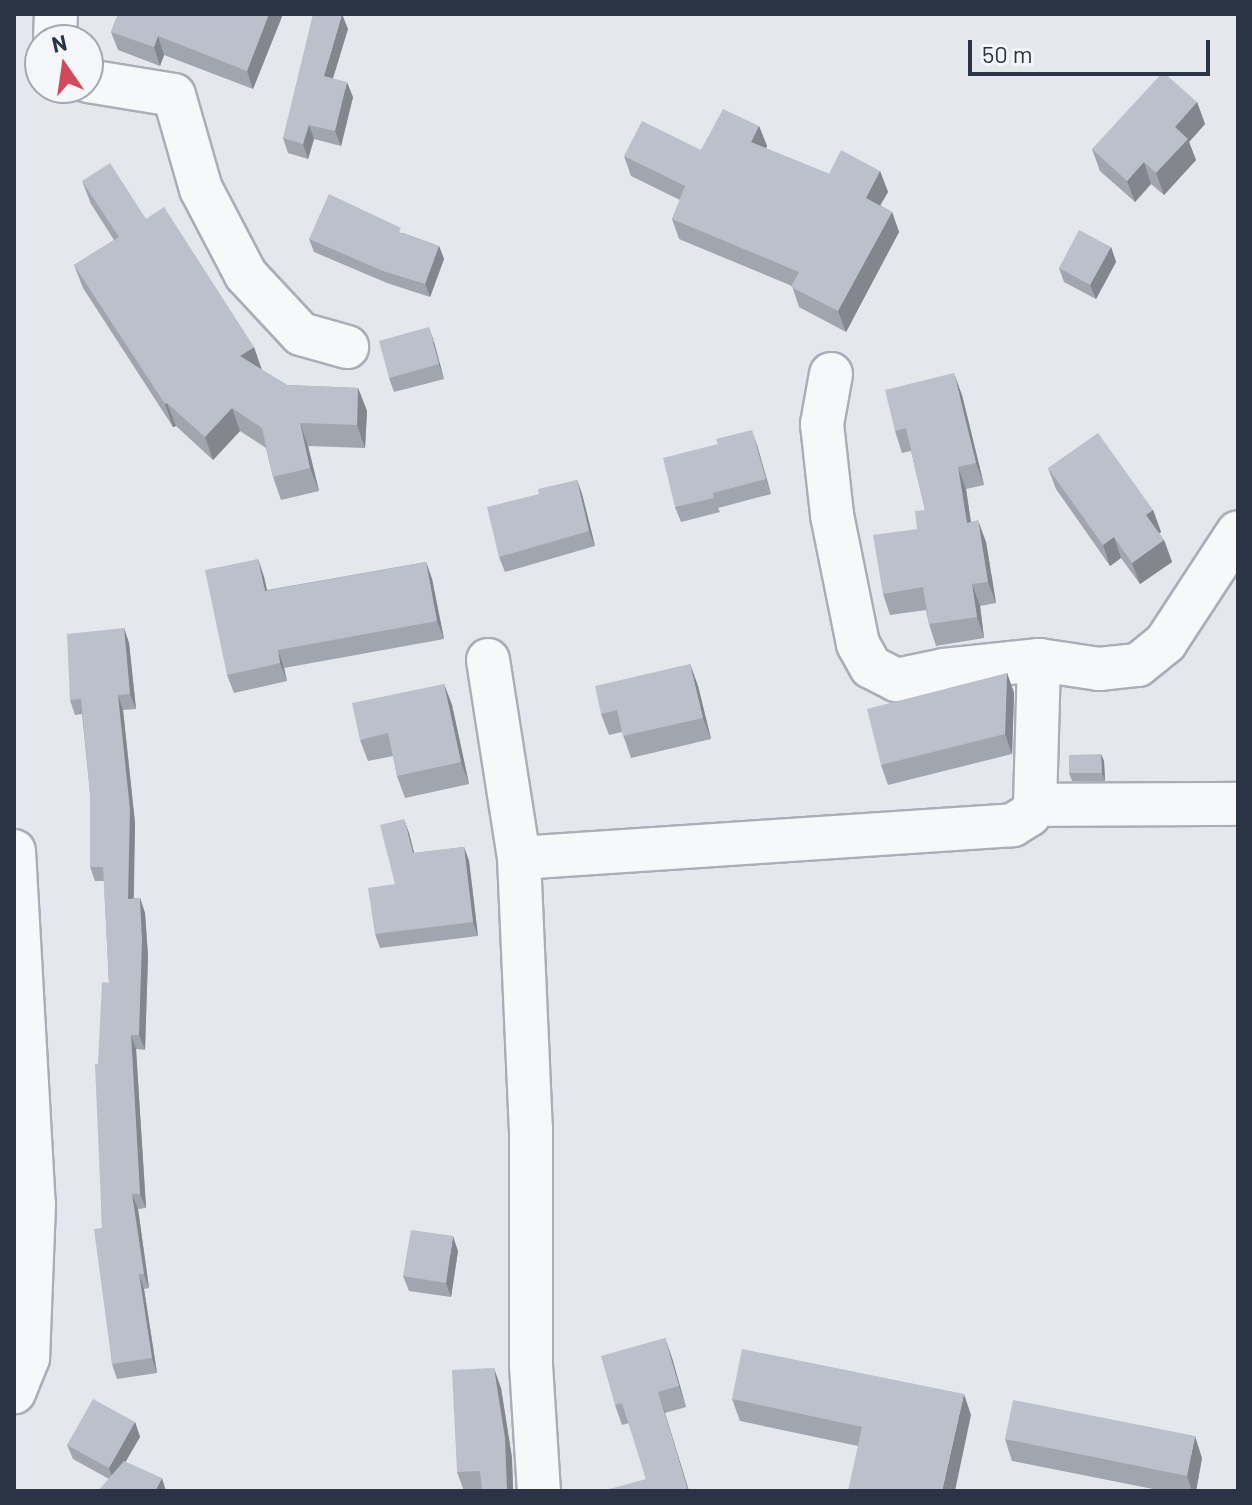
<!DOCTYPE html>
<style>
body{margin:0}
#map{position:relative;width:1252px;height:1505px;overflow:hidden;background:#e4e7ec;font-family:Barlow,sans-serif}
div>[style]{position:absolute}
.roads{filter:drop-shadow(2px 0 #a9aeb7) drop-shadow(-2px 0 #a9aeb7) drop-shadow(0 2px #a9aeb7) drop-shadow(0 -2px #a9aeb7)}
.minor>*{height:42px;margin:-21px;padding:0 21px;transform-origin:21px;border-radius:21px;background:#f7f8fa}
.wall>*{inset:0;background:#a1a5ae}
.shaded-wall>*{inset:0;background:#83868d}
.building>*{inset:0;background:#bbc0ca}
span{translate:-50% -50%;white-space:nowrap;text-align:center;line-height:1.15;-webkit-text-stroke:6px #f4f6f9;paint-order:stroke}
.frame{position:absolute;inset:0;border:16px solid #2b3445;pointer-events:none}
.north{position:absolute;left:24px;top:24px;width:80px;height:80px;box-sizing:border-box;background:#f4f6f9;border:2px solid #a4a8b1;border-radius:50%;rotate:347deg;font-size:22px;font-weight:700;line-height:32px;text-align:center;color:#2b3445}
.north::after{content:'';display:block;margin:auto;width:28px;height:36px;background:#d1495b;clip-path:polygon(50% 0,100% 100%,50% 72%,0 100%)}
.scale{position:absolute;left:968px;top:40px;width:242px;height:36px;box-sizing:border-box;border:4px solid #2b3445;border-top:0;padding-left:10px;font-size:24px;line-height:28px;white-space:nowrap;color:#2b3445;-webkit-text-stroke:6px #f4f6f9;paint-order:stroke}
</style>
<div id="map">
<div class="roads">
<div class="minor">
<div style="left:55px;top:40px;width:26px;rotate:-88deg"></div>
<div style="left:88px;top:81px;width:87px;rotate:9.2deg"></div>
<div style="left:174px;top:95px;width:98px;rotate:74deg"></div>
<div style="left:201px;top:189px;width:97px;rotate:62.4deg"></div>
<div style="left:246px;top:275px;width:81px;rotate:47deg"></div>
<div style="left:301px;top:334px;width:48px;rotate:15.8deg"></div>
<div style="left:831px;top:374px;width:51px;rotate:100.2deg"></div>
<div style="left:822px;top:424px;width:92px;rotate:83.7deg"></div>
<div style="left:832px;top:515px;width:132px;rotate:78.6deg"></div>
<div style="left:858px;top:644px;width:26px;rotate:61deg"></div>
<div style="left:871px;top:667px;width:28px;rotate:27deg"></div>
<div style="left:896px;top:680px;width:49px;rotate:-11.8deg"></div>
<div style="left:944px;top:670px;width:96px;rotate:-6deg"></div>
<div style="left:1039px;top:660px;width:61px;rotate:8.5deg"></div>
<div style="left:1099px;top:669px;width:39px;rotate:-6deg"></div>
<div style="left:1138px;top:665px;width:36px;rotate:-39deg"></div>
<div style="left:1166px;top:642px;width:131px;rotate:-56.8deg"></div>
<div style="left:488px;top:660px;width:200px;rotate:81.1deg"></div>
<div style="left:519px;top:858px;width:270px;rotate:87.5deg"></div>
<div style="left:531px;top:1128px;width:237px;rotate:90deg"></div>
<div style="left:531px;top:1365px;width:126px;rotate:86.4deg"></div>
<div style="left:1035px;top:805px;width:203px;rotate:-0.3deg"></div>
<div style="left:14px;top:851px;width:354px;rotate:86.8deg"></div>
<div style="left:34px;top:1204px;width:154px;rotate:92.2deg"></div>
<div style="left:28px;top:1358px;width:37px;rotate:112deg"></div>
<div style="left:519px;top:858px;width:495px;rotate:-3.8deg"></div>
<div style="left:1013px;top:825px;width:19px;rotate:-32deg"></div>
<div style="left:1029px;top:815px;width:12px;rotate:-59deg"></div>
<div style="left:1035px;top:805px;width:145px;rotate:-88.4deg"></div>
</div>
</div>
<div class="wall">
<div style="clip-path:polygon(118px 14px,283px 14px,253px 89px,164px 55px,160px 66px,118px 50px,111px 32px)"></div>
<div style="clip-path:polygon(348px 29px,333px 78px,353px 97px,341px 146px,314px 139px,308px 159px,288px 153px,283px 138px)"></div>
<div style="clip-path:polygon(1197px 102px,1205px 124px,1189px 142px,1196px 160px,1164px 195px,1151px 184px,1135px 202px,1100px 171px,1092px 149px)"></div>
<div style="clip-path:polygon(759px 126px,767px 146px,765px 148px,829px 174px,880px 171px,888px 192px,880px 205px,892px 212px,899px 232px,846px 332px,799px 307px,792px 286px,679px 239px,672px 219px,680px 200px,631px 176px,624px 156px,701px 150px)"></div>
<div style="clip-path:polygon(82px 181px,146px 219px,262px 370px,287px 385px,358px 388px,367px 411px,365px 448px,308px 446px,319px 491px,281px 500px,273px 477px,266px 448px,240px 431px,213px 460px,176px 426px,173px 427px,83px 288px,74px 265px,114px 240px,91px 204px)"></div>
<div style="clip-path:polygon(403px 233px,439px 246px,444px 259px,430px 297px,387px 283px,314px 252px,309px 239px)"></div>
<div style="clip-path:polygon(1111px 247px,1116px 262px,1096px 299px,1064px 282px,1059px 268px)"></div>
<div style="clip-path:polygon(434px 342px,444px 379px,394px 392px,389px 378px)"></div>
<div style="clip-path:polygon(962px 395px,984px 485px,966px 489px,971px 522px,986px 542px,996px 603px,980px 606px,984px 638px,936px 646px,929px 624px,926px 610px,890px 615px,883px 594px,917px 529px,925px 510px,911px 451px,902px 453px,895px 431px)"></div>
<div style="clip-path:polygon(757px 445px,771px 494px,718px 508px,720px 512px,681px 522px,675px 507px)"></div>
<div style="clip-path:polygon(1048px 468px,1153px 510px,1161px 532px,1159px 533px,1164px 540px,1172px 562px,1140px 584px,1121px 558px,1110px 566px,1056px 489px)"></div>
<div style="clip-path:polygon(577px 480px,582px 494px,595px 546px,505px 572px,499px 557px,539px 494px)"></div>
<div style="clip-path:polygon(258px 559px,264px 577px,267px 590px,426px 562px,432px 579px,444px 639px,284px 668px,287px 681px,234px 693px,227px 675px)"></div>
<div style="clip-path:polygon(124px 628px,129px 643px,136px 709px,123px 710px,135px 823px,134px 898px,140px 898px,145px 913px,148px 956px,145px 1050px,136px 1049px,146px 1208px,138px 1209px,149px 1288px,144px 1289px,157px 1373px,117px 1379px,112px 1364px,102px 1228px,98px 1064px,109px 983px,104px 881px,95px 881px,90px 867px,90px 793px,82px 714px,75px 715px,70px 700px)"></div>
<div style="clip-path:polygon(690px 664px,698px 686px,711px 739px,631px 758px,622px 732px,609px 735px,601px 714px)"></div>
<div style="clip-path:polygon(1007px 673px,1014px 693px,1012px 754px,888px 785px,881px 765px)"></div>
<div style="clip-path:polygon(444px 684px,452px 705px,469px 784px,405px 798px,397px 776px,393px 756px,368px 761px,360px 740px)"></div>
<div style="clip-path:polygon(1101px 754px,1104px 761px,1105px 781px,1072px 781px,1069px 773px)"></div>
<div style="clip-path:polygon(409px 833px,414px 853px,464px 847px,469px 861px,478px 936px,380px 948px,375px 934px,395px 884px)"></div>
<div style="clip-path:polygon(458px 1251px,451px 1297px,409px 1291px,403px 1276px)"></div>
<div style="clip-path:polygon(665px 1338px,672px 1358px,686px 1407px,665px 1413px,646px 1479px,629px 1423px,622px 1425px,615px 1405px)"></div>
<div style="clip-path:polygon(501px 1388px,512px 1458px,513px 1491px,464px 1491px,457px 1472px)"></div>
<div style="clip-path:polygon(732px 1399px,971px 1415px,858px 1446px,740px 1421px)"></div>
<div style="clip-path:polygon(135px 1422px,140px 1437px,109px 1479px,73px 1459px,67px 1445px)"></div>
<div style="clip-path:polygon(1005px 1439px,1202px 1458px,1196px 1491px,1163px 1491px,1012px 1461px)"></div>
</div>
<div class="shaded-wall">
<div style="clip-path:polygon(269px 14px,283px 14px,253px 89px,247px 71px)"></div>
<div style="clip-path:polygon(342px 14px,348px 29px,329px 91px,324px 76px)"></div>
<div style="clip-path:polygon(158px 36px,164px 55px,160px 66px,154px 47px)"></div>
<div style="clip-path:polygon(347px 82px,353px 97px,341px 146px,335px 131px)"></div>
<div style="clip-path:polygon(1197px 102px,1205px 124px,1189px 142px,1196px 160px,1164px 195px,1156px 173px,1175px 127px)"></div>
<div style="clip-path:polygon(309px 125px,314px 139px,308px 159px,303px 144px)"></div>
<div style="clip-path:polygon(759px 126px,767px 146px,758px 163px,751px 142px)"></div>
<div style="clip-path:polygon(1144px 162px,1151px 184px,1135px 202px,1127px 181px)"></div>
<div style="clip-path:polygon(880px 171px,888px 192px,873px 218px,866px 198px)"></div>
<div style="clip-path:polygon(892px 212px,899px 232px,846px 332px,838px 311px)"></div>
<div style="clip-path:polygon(439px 246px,444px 259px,430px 297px,425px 284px)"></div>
<div style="clip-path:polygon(1111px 247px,1116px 262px,1096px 299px,1090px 285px)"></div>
<div style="clip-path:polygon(429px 327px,434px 342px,444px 379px,439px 364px)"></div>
<div style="clip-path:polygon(254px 347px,262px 370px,240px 356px)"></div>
<div style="clip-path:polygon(954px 373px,962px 395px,984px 485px,976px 463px)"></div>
<div style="clip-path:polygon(358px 388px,367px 411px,365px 448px,357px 425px)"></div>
<div style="clip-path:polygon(167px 403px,176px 426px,173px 427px,165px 404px)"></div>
<div style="clip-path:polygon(232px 408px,240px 431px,213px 460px,205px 437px)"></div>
<div style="clip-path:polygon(300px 423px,308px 446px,319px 491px,310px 468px)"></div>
<div style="clip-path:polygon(752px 430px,757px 445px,771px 494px,766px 479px)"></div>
<div style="clip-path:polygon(958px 467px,966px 489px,974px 544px,967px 523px)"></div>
<div style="clip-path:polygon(577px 480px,582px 494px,595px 546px,589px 531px)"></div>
<div style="clip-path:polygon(1153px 510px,1161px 532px,1154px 536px,1146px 515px)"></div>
<div style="clip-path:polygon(978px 520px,986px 542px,996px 603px,988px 582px)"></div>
<div style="clip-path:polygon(1114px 537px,1121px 558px,1110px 566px,1103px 545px)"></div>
<div style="clip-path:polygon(1164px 540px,1172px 562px,1140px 584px,1132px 563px)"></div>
<div style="clip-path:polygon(258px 559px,264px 577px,271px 608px,265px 591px)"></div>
<div style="clip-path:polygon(426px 562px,432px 579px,444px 639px,437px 621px)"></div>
<div style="clip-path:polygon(972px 584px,980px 606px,984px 638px,977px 617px)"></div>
<div style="clip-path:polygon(124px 628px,129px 643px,136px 709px,130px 694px)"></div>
<div style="clip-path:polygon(278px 650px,284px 668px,287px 681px,280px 663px)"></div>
<div style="clip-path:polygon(690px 664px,698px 686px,711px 739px,703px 718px)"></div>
<div style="clip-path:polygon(1007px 673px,1014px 693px,1012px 754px,1005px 734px)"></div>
<div style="clip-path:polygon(444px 684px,452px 705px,469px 784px,461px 762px)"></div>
<div style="clip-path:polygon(118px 695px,123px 710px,135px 823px,133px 913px,128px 899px)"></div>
<div style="clip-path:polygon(1101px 754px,1104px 761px,1105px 781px,1102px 773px)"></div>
<div style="clip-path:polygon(404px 819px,409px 833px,418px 868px,413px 853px)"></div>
<div style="clip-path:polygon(464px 847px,469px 861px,478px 936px,473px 922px)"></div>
<div style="clip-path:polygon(140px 898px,145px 913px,148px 956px,145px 1050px,139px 1035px)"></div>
<div style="clip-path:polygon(131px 1035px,136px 1049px,146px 1208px,140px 1194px)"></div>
<div style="clip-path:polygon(132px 1194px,138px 1209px,149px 1288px,144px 1274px)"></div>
<div style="clip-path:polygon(453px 1236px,458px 1251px,451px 1297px,446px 1283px)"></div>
<div style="clip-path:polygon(139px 1274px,144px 1289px,157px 1373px,152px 1358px)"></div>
<div style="clip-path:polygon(665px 1338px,672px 1358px,686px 1407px,679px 1386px)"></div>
<div style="clip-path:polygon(494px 1368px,501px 1388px,512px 1458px,513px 1491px,507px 1491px)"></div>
<div style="clip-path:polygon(658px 1392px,665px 1413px,689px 1491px,688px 1491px)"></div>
<div style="clip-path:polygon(964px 1394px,971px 1415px,955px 1491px,942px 1491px)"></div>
<div style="clip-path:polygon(135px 1422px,140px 1437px,114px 1482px,109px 1468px)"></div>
<div style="clip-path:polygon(1195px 1436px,1202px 1458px,1196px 1491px,1192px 1491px,1187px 1476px)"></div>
<div style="clip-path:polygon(162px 1478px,166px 1491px,155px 1491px)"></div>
</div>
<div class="building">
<div style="clip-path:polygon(118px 14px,269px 14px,247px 71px,158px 36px,154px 47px,111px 32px)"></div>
<div style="clip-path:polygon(313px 14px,342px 14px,324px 76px,347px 82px,335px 131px,309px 125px,303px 144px,283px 138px)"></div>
<div style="clip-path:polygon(1163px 72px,1197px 102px,1175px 127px,1188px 139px,1156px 173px,1144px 162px,1127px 181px,1092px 149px)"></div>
<div style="clip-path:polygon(723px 109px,759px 126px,751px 142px,829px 174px,841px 150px,880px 171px,866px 198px,892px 212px,838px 311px,791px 287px,799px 272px,672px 219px,685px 186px,624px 156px,642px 121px,701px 150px)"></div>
<div style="clip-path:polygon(110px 163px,146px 219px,164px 207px,254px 347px,240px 356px,287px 385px,358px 388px,357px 425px,300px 423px,310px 468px,273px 477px,262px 428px,232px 408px,205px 437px,167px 403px,165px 404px,74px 265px,119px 237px,82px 181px)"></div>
<div style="clip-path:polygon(329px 194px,401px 228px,399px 232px,439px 246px,425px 284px,383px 271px,309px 239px)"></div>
<div style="clip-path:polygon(1079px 230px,1111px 247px,1090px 285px,1059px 268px)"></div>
<div style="clip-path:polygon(429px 327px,439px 364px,389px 378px,379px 341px)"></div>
<div style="clip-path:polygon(954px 373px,976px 463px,958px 467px,967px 523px,978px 520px,988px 582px,972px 584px,977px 617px,929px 624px,923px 587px,883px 594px,873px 535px,917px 529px,915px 511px,925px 510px,906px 428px,895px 431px,885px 390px)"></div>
<div style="clip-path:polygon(752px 430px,766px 479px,713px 493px,714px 498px,675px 507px,663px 458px,718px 444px,716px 439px)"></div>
<div style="clip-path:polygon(1098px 433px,1153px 510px,1146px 515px,1164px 540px,1132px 563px,1114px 537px,1103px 545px,1048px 468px)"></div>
<div style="clip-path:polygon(577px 480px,589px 531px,499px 557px,487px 507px,539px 494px,538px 489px)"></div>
<div style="clip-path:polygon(258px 559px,265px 591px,426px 562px,437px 621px,278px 650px,280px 663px,227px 675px,205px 570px)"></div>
<div style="clip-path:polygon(124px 628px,130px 694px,118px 695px,130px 809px,128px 899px,140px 898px,142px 941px,139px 1035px,131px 1035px,140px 1194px,132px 1194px,144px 1274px,139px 1274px,152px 1358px,112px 1364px,94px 1229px,102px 1228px,95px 1064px,98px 1064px,102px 982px,109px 983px,103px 867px,90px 867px,90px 793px,81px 699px,70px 700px,67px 634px)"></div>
<div style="clip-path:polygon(690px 664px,703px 718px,623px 736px,617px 710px,601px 714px,595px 686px)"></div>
<div style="clip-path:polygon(1007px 673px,1005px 734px,881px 765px,867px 709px)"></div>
<div style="clip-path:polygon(444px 684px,461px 762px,397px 776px,388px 733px,360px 740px,352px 703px)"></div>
<div style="clip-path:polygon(1101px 754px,1102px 773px,1069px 773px,1069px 755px)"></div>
<div style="clip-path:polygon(404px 819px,413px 853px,464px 847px,473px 922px,375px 934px,368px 888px,395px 884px,380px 825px)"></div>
<div style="clip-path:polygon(411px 1230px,453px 1236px,446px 1283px,403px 1276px)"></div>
<div style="clip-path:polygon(665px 1338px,679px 1386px,658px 1392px,688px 1491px,602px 1491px,646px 1479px,622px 1403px,615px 1405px,601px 1356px)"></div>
<div style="clip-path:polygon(742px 1349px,964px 1394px,942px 1491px,848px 1491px,862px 1427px,732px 1399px)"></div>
<div style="clip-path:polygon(494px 1368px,505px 1438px,507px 1490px,512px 1489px,512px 1491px,482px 1491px,480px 1471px,457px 1472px,452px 1370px)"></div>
<div style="clip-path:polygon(93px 1399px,135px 1422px,109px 1468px,67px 1445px)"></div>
<div style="clip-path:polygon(1013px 1400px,1195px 1436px,1187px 1476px,1005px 1439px)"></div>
<div style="clip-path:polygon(124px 1461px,162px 1478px,155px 1491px,98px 1491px)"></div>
</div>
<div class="frame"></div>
<div class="north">N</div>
<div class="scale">50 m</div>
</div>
